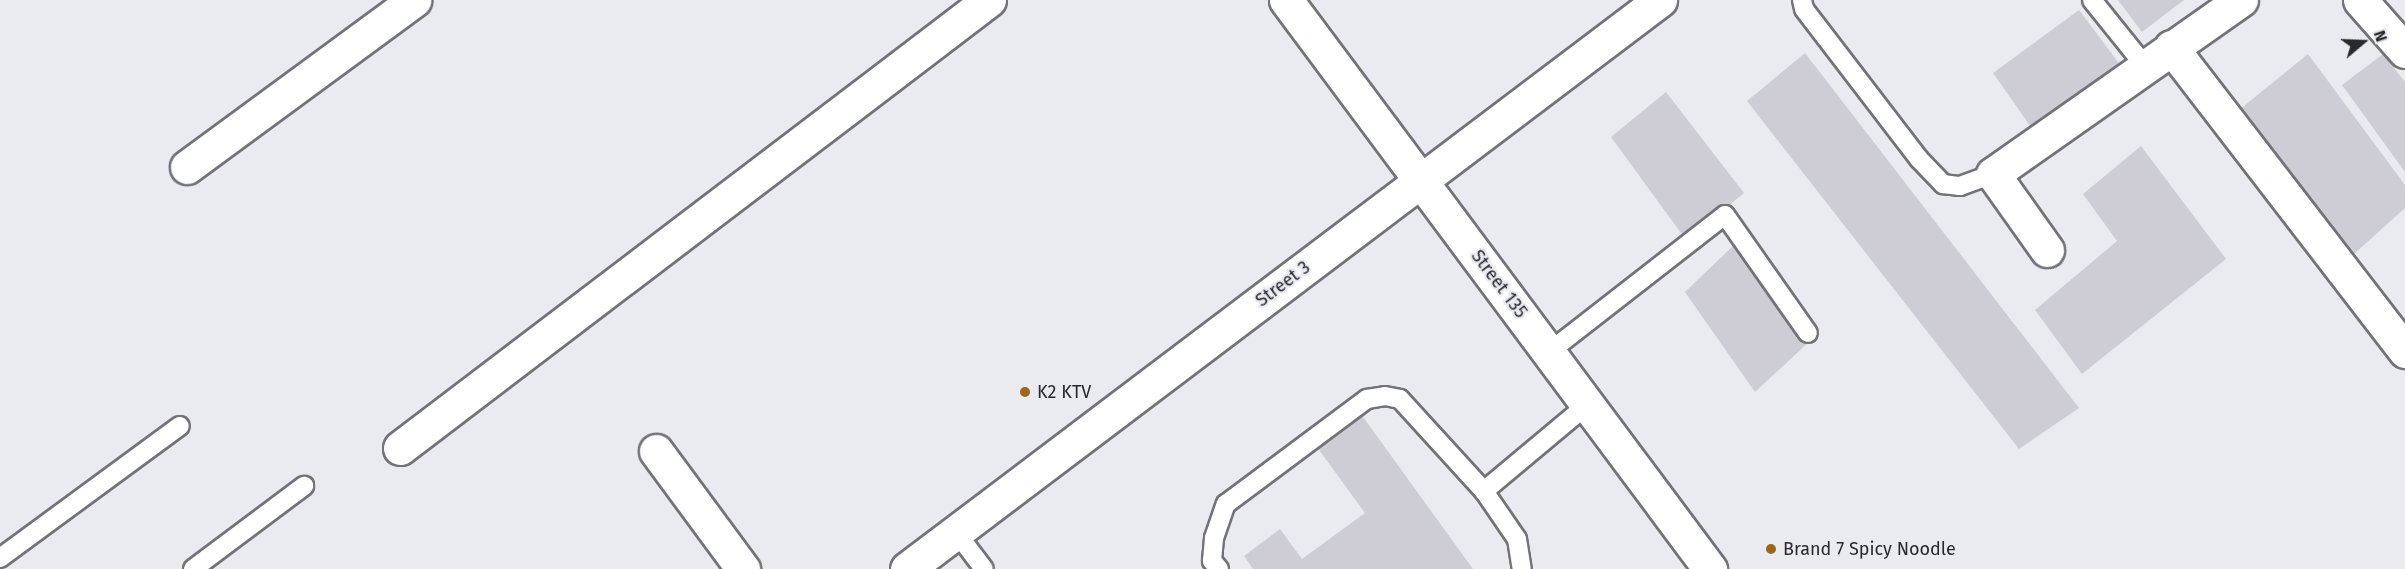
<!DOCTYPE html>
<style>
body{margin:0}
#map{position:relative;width:2405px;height:569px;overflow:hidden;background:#eaeaf1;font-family:"Fira Sans",sans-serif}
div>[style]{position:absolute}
.building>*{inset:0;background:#cecdd5}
.roads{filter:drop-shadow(2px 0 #727278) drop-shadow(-2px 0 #727278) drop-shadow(0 2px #727278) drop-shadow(0 -2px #727278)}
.service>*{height:18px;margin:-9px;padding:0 9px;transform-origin:9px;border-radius:9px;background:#fff}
.minor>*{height:33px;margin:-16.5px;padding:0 16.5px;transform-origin:16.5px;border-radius:16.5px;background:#fff}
.tertiary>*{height:33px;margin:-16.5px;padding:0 16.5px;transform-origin:16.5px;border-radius:16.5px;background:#fff}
.secondary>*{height:33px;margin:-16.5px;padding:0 16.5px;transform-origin:16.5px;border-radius:16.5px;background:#fff}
.dots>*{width:16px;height:16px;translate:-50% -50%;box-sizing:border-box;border:3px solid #eaeaf1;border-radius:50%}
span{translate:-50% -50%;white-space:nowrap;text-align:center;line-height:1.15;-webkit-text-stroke:4.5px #eaeaf1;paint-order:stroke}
.street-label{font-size:18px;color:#29292c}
.poi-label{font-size:18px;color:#29292c}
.left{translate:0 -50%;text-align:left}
.north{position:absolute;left:2333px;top:12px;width:60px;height:60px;-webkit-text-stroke:4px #eaeaf1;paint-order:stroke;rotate:71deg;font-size:16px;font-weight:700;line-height:24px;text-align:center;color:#29292c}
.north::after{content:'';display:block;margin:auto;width:21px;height:27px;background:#29292c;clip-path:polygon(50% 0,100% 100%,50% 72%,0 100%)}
</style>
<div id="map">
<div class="building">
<div style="clip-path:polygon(2118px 0,2184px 0,2142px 32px)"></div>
<div style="clip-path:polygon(2079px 10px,2121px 66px,2033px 130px,1993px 73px)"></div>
<div style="clip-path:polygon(1805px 53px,2079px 408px,2019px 449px,1747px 101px)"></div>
<div style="clip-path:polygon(2308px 54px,2405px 185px,2405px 208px,2354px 254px,2239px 110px)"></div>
<div style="clip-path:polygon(2383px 54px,2405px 82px,2405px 172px,2342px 85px)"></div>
<div style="clip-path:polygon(1666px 92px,1744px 193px,1686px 240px,1611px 137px)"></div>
<div style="clip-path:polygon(2141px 146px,2226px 259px,2082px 374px,2035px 310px,2117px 241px,2083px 194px)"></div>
<div style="clip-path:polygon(1735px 244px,1809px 342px,1755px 392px,1685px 292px)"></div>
<div style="clip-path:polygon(1358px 410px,1473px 569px,1253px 569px,1244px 556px,1280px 529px,1302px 559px,1365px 513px,1314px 443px)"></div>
</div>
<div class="roads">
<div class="service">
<div style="left:1802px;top:0;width:9px;rotate:77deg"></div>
<div style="left:1804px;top:9px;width:189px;rotate:52.5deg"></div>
<div style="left:1919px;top:159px;width:35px;rotate:46deg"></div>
<div style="left:1943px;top:184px;width:17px;rotate:7deg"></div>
<div style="left:1960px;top:186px;width:35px;rotate:-20deg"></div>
<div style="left:2092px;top:0;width:85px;rotate:51.2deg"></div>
<div style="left:1549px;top:352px;width:223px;rotate:-37.9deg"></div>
<div style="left:1725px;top:215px;width:144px;rotate:54.9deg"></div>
<div style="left:1484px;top:491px;width:136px;rotate:-39.9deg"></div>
<div style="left:956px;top:532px;width:46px;rotate:52.9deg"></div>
<div style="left:0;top:558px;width:223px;rotate:-36.3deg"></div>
<div style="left:193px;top:569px;width:139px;rotate:-36.8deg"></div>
<div style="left:1219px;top:569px;width:11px;rotate:-131deg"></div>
<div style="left:1212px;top:561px;width:23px;rotate:-85deg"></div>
<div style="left:1214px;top:538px;width:36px;rotate:-71deg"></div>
<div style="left:1226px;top:504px;width:176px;rotate:-36.7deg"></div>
<div style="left:1367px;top:399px;width:18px;rotate:-9deg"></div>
<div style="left:1385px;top:396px;width:15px;rotate:11deg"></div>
<div style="left:1400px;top:399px;width:125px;rotate:47.6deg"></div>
<div style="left:1484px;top:491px;width:58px;rotate:55.5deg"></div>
<div style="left:1517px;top:539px;width:30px;rotate:81deg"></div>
</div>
<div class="minor">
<div style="left:2360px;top:0;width:68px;rotate:48.6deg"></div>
<div style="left:2171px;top:47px;width:384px;rotate:52.4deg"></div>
<div style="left:187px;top:167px;width:282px;rotate:-36.3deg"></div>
<div style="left:2047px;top:250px;width:93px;rotate:-125.4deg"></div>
<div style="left:1993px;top:174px;width:303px;rotate:-35.1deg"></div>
<div style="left:400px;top:448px;width:740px;rotate:-37.26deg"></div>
<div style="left:656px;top:451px;width:147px;rotate:53.6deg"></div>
</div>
<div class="tertiary">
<div style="left:907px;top:569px;width:944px;rotate:-37.08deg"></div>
</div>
<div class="secondary">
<div style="left:1286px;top:0;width:710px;rotate:53.31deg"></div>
</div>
</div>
<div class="dots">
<div style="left:1025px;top:392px;background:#9a661c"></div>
<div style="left:1771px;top:549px;background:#9a661c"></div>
</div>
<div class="street-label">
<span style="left:1283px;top:284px;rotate:-37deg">Street 3</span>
<span style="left:1499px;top:284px;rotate:53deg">Street 135</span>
</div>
<div class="poi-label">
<span class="left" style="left:1037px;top:392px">K2 KTV</span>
<span class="left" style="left:1783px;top:549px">Brand 7 Spicy Noodle</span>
</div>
<div class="north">N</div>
</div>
